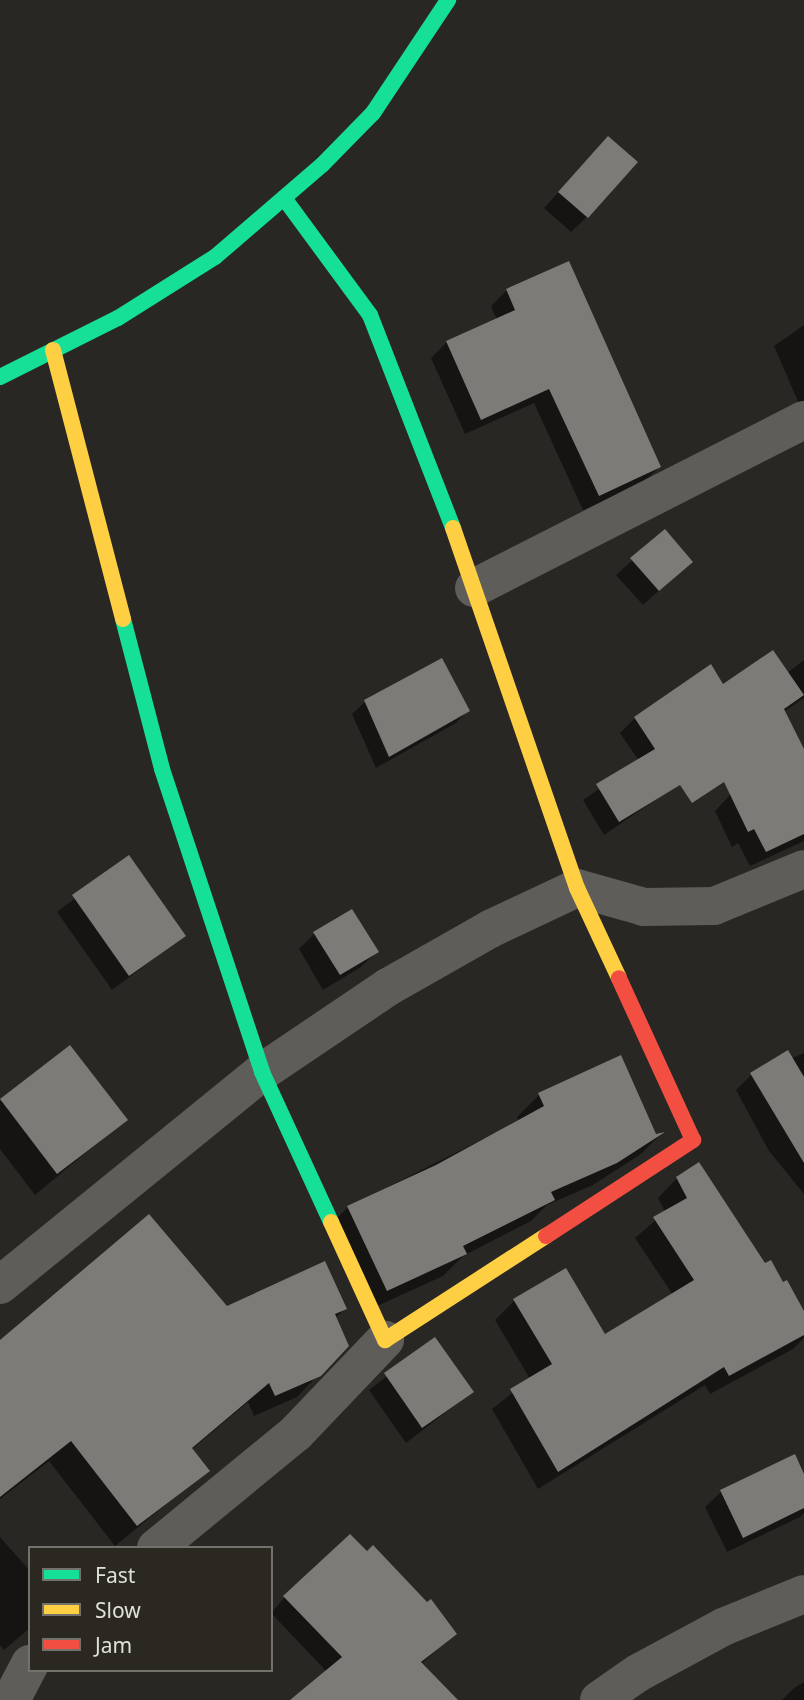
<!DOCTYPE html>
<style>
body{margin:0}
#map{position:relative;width:804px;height:1700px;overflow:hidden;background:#282723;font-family:"Noto Sans",sans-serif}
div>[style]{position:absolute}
.shadow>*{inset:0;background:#0007}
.building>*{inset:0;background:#7c7b77}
.street>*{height:38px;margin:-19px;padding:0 19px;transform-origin:19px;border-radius:19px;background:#5e5d5a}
.fast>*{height:16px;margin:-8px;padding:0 8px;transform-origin:8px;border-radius:8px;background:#16e098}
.slow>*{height:16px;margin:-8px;padding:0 8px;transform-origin:8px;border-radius:8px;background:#ffcf43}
.jam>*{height:16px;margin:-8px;padding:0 8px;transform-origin:8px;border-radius:8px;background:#f24e42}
span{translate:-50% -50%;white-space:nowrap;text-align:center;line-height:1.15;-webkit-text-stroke:7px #2a2821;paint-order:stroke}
.legend{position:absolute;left:28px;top:1546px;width:245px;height:126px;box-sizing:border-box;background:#2a2821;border:2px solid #73716b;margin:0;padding:9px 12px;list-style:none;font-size:21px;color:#e1dfdb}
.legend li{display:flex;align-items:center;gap:14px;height:35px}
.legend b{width:35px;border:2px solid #73716b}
</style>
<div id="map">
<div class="shadow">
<div style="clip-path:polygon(593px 154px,587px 217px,571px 232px,544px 208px)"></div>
<div style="clip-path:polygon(507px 290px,659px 467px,643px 483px,583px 510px,534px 403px,465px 434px,431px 358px,447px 342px,497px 320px,491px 306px)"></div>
<div style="clip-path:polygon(804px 325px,804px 401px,799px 404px,774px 346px)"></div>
<div style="clip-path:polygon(665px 531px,691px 562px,643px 605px,616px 575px)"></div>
<div style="clip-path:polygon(804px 660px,804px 698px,604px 835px,583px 800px,639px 761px,620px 733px,635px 718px,710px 666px,723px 686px,787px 673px)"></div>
<div style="clip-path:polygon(365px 702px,468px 710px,456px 723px,376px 768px,352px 714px)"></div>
<div style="clip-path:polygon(804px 762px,804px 841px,750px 866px,738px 843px,732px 847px,715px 811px,730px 795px)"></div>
<div style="clip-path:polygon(128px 858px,184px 936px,112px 990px,57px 912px)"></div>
<div style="clip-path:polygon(315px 933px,376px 952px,361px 967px,323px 990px,299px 949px)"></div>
<div style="clip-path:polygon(70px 1048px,125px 1120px,35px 1195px,0 1149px,0 1101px)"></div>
<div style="clip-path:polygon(804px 1053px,804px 1194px,769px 1151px,736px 1090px,751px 1075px)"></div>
<div style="clip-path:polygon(539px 1095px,660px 1135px,641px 1154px,593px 1185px,547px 1205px,531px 1221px,463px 1256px,443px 1276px,364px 1312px,326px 1229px,348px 1207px,519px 1121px,517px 1117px)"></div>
<div style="clip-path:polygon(677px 1178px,804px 1317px,804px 1338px,793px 1349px,710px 1394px,705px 1385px,538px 1489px,492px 1409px,530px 1379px,495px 1320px,514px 1301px,605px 1336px,673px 1295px,635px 1238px,665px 1212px,658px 1198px)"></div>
<div style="clip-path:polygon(227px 1308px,345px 1309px,335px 1318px,319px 1374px,297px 1397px,254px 1416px,248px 1402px,191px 1450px,207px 1471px,115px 1546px,49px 1461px,0 1499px,0 1341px)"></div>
<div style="clip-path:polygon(435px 1339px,472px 1392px,406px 1443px,369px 1390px)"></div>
<div style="clip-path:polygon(804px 1478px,804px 1513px,800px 1517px,727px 1552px,705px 1507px,721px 1492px)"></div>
<div style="clip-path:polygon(0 1537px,30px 1571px,30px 1628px,4px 1650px,0 1645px)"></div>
<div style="clip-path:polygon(285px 1597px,455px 1634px,421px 1664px,456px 1700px,293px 1700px,327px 1672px,271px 1613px)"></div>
<div style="clip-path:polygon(804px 1682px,804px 1700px,782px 1700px,794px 1688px)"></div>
</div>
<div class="building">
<div style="clip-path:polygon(608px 136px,638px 162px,588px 218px,558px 192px)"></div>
<div style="clip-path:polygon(569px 261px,661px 467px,599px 496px,549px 389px,481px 420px,446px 341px,515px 310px,506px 289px)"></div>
<div style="clip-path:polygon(665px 529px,693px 562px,659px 591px,630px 558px)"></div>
<div style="clip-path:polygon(773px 650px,804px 695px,784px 709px,804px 749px,804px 834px,766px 852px,754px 829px,748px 832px,724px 782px,692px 803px,680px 785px,619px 822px,596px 784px,655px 749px,634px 717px,711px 664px,723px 684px)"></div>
<div style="clip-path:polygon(442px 658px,470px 711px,389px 757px,364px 700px)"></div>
<div style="clip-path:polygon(129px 855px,186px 936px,129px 976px,72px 895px)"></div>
<div style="clip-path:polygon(352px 909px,379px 952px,340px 975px,313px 932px)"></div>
<div style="clip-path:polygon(70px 1045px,128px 1120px,57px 1174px,0 1099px)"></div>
<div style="clip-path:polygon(788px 1050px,804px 1077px,804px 1163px,750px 1073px)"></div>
<div style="clip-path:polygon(621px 1055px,656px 1134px,665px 1132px,617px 1163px,551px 1192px,555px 1200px,463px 1246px,467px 1254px,387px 1291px,347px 1206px,436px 1165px,544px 1106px,538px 1093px)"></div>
<div style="clip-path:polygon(699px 1162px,765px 1263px,771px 1260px,783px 1282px,787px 1280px,804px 1311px,804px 1335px,729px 1376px,724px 1367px,558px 1472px,510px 1389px,552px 1364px,513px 1299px,566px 1268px,605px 1334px,694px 1280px,653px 1217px,687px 1198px,676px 1177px)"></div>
<div style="clip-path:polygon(149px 1214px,227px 1306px,325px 1261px,347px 1309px,335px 1314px,349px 1346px,321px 1376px,275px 1396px,269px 1383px,192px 1448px,210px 1471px,137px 1526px,71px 1441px,0 1497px,0 1340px)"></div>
<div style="clip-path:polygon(435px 1337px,474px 1392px,422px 1428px,384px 1373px)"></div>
<div style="clip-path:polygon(795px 1454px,804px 1474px,804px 1508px,743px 1538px,720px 1490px)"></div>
<div style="clip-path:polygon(350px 1534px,367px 1551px,373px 1545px,427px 1602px,431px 1599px,457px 1634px,421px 1662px,458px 1700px,290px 1700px,342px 1657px,283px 1596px)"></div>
</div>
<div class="street">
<div style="left:474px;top:588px;width:370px;rotate:-27deg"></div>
<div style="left:0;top:1285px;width:338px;rotate:-39.1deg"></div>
<div style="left:262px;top:1072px;width:152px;rotate:-34deg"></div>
<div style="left:388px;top:987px;width:117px;rotate:-29.6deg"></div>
<div style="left:490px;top:929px;width:96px;rotate:-25.2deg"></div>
<div style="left:577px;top:888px;width:70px;rotate:15.8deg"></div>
<div style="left:644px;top:907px;width:70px;rotate:-0.8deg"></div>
<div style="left:714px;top:906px;width:97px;rotate:-22.3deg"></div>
<div style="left:156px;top:1548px;width:181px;rotate:-39.4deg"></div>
<div style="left:296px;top:1433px;width:129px;rotate:-46.3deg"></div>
<div style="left:11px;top:1700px;width:41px;rotate:-62.2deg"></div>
<div style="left:599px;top:1700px;width:47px;rotate:-34.7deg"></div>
<div style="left:638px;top:1673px;width:97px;rotate:-28.4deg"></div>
<div style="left:723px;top:1627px;width:87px;rotate:-22.2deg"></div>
</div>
<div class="fast">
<div style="left:284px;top:198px;width:145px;rotate:53.7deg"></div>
<div style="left:370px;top:315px;width:229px;rotate:68.7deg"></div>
<div style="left:0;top:377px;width:132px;rotate:-26.6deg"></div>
<div style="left:118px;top:318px;width:115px;rotate:-32.2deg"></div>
<div style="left:215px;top:257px;width:141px;rotate:-40.7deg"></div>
<div style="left:322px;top:165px;width:73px;rotate:-45.6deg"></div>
<div style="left:373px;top:113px;width:136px;rotate:-56.4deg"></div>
<div style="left:123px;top:619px;width:155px;rotate:75.4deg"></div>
<div style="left:162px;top:769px;width:319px;rotate:71.7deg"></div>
<div style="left:262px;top:1072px;width:165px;rotate:65.3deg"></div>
</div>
<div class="slow">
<div style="left:53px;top:350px;width:278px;rotate:75.4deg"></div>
<div style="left:453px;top:528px;width:381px;rotate:71deg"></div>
<div style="left:577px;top:888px;width:99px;rotate:65deg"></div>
<div style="left:331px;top:1222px;width:130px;rotate:65.4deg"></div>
<div style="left:385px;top:1340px;width:192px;rotate:-32.9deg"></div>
</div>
<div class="jam">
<div style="left:546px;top:1236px;width:176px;rotate:-33.1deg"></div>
<div style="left:693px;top:1140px;width:178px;rotate:-114.6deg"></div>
</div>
<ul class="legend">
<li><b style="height:9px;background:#16e098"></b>Fast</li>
<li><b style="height:9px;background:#ffcf43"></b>Slow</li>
<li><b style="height:9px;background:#f24e42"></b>Jam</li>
</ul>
</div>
